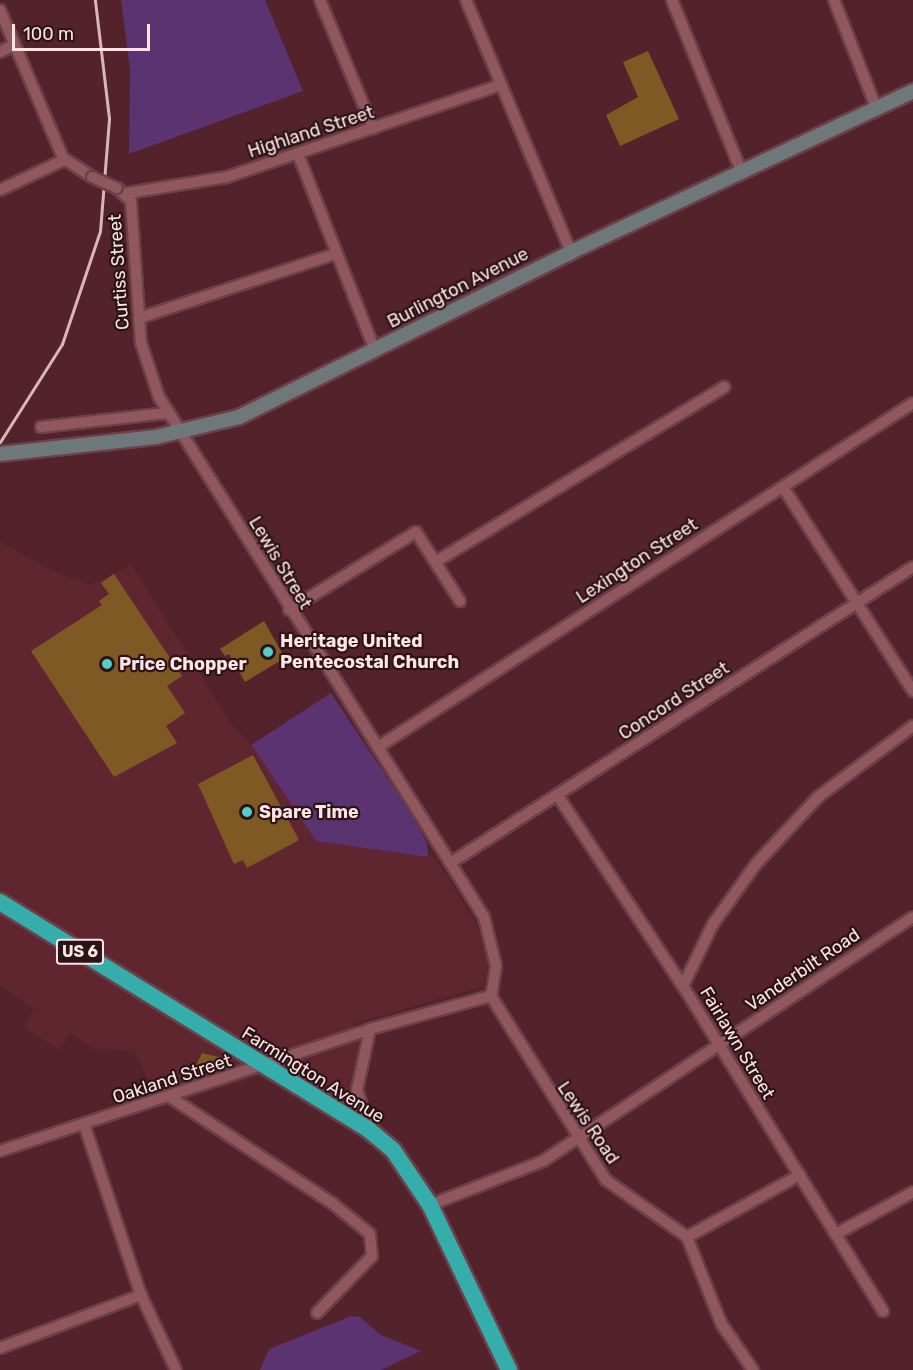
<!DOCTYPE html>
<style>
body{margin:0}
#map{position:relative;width:913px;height:1370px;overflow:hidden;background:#53222a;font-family:Rubik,sans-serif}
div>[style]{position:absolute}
.built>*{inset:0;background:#602630}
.green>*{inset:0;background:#5a3370}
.building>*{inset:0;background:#7f5923}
.roads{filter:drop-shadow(2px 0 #6b4049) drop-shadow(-2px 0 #6b4049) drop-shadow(0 2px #6b4049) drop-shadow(0 -2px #6b4049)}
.minor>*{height:10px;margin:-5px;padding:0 5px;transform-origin:5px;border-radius:5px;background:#90585e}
.secondary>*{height:14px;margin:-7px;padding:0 7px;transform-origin:7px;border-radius:7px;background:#6e787b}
.trunk>*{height:16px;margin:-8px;padding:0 8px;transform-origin:8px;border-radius:8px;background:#34adab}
.rail>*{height:3px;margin:-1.5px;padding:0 1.5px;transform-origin:1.5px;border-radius:1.5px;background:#d7b7bb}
.bridges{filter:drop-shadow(2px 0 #6b4049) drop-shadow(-2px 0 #6b4049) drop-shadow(0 2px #6b4049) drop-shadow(0 -2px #6b4049)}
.minor-bridge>*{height:10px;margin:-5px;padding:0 5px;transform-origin:5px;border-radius:5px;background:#90585e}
.dots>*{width:16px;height:16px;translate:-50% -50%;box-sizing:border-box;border:3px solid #2b1417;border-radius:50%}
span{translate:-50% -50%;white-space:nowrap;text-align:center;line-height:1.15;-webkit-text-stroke:4.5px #2b1417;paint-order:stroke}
.shield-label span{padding:2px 4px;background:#2b1417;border:2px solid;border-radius:4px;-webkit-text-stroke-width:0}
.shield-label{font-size:16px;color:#fee3e5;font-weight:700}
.street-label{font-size:18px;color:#fee3e5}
.poi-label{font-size:18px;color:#fee3e5;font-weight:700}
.left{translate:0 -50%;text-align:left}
.scale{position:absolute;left:12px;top:24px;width:138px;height:27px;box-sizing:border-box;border:3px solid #fee3e5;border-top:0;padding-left:8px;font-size:18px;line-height:21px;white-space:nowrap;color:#fee3e5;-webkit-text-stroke:4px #2b1417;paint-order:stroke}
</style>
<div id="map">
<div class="built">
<div style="clip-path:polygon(0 542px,60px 574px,91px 585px,131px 564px,233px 727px,251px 745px,316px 841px,435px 857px,476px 923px,489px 963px,484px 986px,354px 1024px,360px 1043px,352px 1082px,357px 1133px,263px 1075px,161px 1107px,134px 1050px,94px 1049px,70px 1034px,59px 1050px,24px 1028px,34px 1009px,0 985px)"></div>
</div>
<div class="green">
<div style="clip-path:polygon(121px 0,265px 0,303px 91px,129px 154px,130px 70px)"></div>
<div style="clip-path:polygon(331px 693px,410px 812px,427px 843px,428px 857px,316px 841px,251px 745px)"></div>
<div style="clip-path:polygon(351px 1316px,360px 1317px,381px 1335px,421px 1351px,381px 1370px,260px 1370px,269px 1349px)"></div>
</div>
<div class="building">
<div style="clip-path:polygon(648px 51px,679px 119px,620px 146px,606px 115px,638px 97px,623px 62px)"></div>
<div style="clip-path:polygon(114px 574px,182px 676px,167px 686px,185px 713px,166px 726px,177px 743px,114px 777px,31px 651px,102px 605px,99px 601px,109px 594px,101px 583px)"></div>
<div style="clip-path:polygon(264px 621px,285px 658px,245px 682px,229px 654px,225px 656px,220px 649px)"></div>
<div style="clip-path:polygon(253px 755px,299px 840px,247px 868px,243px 860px,234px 864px,198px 784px)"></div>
<div style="clip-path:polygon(202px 1053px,223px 1058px,221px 1068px,191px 1076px)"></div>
</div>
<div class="roads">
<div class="minor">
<div style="left:320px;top:0;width:139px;rotate:67.5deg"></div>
<div style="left:466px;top:0;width:273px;rotate:67.4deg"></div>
<div style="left:672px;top:0;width:184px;rotate:68deg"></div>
<div style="left:834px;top:0;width:115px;rotate:68.6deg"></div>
<div style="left:0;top:10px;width:161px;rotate:66.9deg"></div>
<div style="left:63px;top:158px;width:35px;rotate:33deg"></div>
<div style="left:0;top:52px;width:16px;rotate:-27deg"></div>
<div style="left:298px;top:154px;width:211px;rotate:68.6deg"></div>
<div style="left:117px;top:188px;width:19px;rotate:43deg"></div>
<div style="left:131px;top:201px;width:142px;rotate:86deg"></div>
<div style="left:141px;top:343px;width:57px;rotate:71.6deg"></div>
<div style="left:159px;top:397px;width:613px;rotate:57.99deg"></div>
<div style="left:484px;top:917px;width:50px;rotate:76.2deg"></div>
<div style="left:496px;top:966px;width:30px;rotate:99deg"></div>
<div style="left:0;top:190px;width:71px;rotate:-25.1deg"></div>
<div style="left:128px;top:193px;width:100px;rotate:-9.2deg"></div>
<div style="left:227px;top:177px;width:289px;rotate:-18.6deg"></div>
<div style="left:139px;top:318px;width:206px;rotate:-18.1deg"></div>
<div style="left:41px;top:427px;width:127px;rotate:-6.3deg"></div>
<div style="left:783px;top:487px;width:242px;rotate:57.5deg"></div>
<div style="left:437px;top:561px;width:336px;rotate:-31.2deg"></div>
<div style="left:289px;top:610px;width:149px;rotate:-31.6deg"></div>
<div style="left:416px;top:532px;width:82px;rotate:57.5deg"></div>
<div style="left:378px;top:747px;width:636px;rotate:-32.74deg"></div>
<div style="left:558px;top:796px;width:227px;rotate:56.7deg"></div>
<div style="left:683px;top:986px;width:382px;rotate:58.4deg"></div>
<div style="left:452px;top:862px;width:547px;rotate:-32.62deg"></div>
<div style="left:683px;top:986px;width:69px;rotate:-64.2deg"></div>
<div style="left:713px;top:924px;width:74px;rotate:-54.4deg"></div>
<div style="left:756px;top:864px;width:91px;rotate:-47.2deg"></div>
<div style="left:818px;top:797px;width:119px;rotate:-36.8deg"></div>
<div style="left:491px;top:996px;width:217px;rotate:58deg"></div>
<div style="left:606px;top:1180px;width:99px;rotate:35.1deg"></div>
<div style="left:687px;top:1237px;width:92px;rotate:68.4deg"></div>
<div style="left:721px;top:1323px;width:57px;rotate:55.8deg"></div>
<div style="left:170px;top:1097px;width:194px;rotate:33.2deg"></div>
<div style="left:332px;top:1203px;width:49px;rotate:39.2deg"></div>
<div style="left:370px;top:1234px;width:22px;rotate:85deg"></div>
<div style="left:372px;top:1256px;width:79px;rotate:134deg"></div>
<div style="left:84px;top:1124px;width:180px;rotate:71.6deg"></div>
<div style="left:141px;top:1295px;width:83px;rotate:65deg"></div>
<div style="left:369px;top:1129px;width:41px;rotate:-107.1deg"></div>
<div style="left:357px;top:1090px;width:62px;rotate:-78deg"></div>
<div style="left:0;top:1151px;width:390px;rotate:-18.2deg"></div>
<div style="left:370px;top:1029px;width:125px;rotate:-15.3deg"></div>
<div style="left:430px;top:1205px;width:121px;rotate:-21.3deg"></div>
<div style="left:543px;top:1161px;width:443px;rotate:-33.4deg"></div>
<div style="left:836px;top:1234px;width:88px;rotate:-28.6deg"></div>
<div style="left:687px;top:1237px;width:129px;rotate:-28.8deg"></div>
<div style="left:0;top:1348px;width:151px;rotate:-20.6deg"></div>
</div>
<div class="secondary">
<div style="left:0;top:454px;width:157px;rotate:-6.2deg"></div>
<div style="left:156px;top:437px;width:85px;rotate:-13.5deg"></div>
<div style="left:239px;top:417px;width:371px;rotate:-26.4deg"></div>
<div style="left:571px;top:252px;width:378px;rotate:-25.2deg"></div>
</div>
<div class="trunk">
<div style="left:0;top:902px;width:434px;rotate:31.7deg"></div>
<div style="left:369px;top:1130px;width:31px;rotate:40deg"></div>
<div style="left:393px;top:1150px;width:66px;rotate:56.1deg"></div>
<div style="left:430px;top:1205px;width:183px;rotate:64.4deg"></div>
</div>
</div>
<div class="rail">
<div style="left:0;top:442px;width:116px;rotate:-57.7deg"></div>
<div style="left:62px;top:344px;width:119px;rotate:-71.4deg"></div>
<div style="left:100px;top:231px;width:113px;rotate:-85.4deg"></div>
<div style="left:109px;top:118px;width:119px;rotate:-96.8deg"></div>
</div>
<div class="bridges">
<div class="minor-bridge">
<div style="left:92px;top:177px;width:27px;rotate:24deg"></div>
</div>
</div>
<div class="dots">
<div style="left:268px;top:652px;background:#53cdca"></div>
<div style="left:107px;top:664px;background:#53cdca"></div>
<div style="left:247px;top:812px;background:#53cdca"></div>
</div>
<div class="shield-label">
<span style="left:80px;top:952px">US 6</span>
</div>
<div class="street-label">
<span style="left:311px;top:132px;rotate:-18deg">Highland Street</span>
<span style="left:119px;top:272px;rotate:-94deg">Curtiss Street</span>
<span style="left:458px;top:288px;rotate:-27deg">Burlington Avenue</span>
<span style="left:637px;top:561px;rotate:-33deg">Lexington Street</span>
<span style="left:280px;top:563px;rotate:59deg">Lewis Street</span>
<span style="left:674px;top:701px;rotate:-33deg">Concord Street</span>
<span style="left:803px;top:970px;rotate:-34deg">Vanderbilt Road</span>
<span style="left:737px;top:1043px;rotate:59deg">Fairlawn Street</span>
<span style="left:313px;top:1075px;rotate:32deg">Farmington Avenue</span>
<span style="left:172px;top:1079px;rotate:-18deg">Oakland Street</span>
<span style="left:588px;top:1123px;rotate:56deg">Lewis Road</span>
</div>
<div class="poi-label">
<span class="left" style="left:280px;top:652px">Heritage United<br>Pentecostal Church</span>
<span class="left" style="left:119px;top:664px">Price Chopper</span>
<span class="left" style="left:259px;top:812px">Spare Time</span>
</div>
<div class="scale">100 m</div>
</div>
